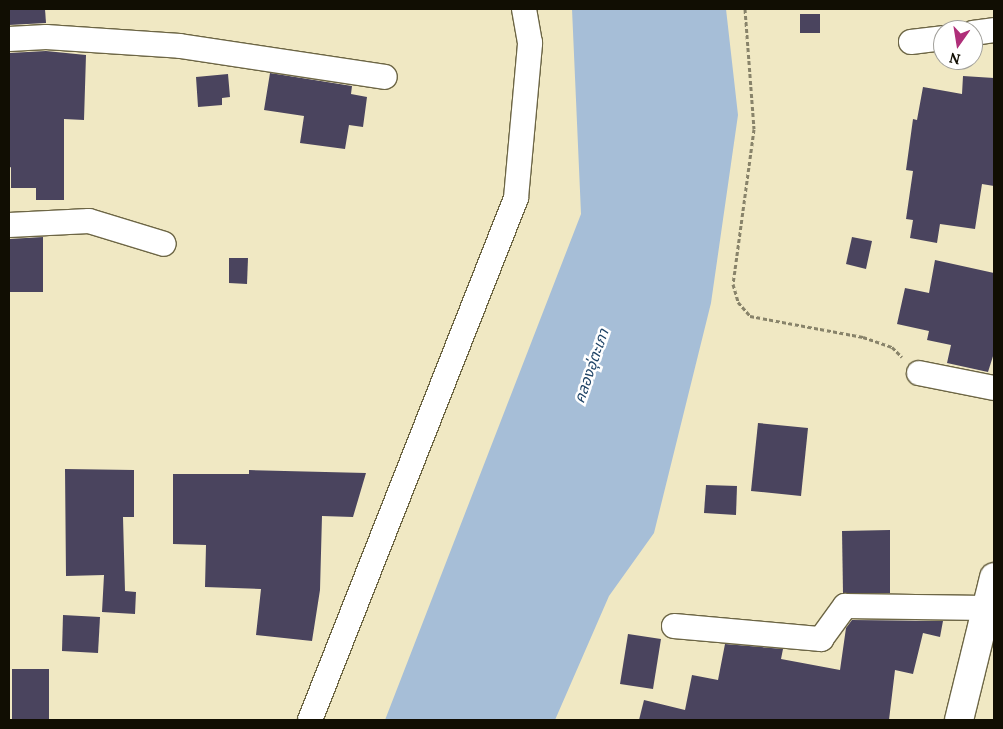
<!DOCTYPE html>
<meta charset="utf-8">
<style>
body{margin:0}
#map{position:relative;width:1003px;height:729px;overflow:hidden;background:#f0e8c3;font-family:Lora,"Noto Sans Thai",serif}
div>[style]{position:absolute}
.water>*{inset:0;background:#a6bed7}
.building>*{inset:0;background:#4a445e}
.path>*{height:3px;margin-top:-1.5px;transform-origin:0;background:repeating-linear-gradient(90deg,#88836a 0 4px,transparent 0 6.5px)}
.roads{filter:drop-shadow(1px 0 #6d6645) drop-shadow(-1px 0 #6d6645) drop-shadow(0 1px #6d6645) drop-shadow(0 -1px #6d6645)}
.street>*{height:24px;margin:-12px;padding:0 12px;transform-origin:12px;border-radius:12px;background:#fff}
.secondary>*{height:28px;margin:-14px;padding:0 14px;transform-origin:14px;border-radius:14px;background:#fff}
span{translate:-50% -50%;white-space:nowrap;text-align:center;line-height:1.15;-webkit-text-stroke:5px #fff;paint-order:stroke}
.water-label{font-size:15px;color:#1e4366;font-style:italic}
.frame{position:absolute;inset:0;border:10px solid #110e03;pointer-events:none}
.north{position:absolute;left:933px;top:20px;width:50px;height:50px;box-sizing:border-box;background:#fff;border:1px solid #a09f9a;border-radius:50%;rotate:193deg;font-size:14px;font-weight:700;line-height:20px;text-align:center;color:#110e03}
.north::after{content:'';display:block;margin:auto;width:18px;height:22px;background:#af2e79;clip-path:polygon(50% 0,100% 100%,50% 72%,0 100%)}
</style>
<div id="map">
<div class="water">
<div style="clip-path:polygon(572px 9px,726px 9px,738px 115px,711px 303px,654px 533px,609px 596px,555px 720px,385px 720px,581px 214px)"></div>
</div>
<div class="building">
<div style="clip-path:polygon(9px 9px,45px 9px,46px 23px,9px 25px)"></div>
<div style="clip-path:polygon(800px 14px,820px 14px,820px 33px,800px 33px)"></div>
<div style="clip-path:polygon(46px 51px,86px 55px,84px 120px,64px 119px,64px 200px,36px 200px,36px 188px,11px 188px,11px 167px,9px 168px,9px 53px)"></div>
<div style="clip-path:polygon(270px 73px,352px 86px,351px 94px,367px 97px,363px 127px,349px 125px,345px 149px,300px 143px,304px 116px,264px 110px)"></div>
<div style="clip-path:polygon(228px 74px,230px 97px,222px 98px,222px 105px,198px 107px,196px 77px)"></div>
<div style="clip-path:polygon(963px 76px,994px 78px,994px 186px,982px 184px,975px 229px,940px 224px,937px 243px,910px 238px,913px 220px,906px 219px,913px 171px,906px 170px,913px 119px,917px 120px,923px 87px,962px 94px)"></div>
<div style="clip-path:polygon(43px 237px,43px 292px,9px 292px,9px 239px)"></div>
<div style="clip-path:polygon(852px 237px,872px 241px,866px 269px,846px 264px)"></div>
<div style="clip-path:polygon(229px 258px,248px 258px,247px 284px,229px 283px)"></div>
<div style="clip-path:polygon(935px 260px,994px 273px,994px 353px,988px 372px,947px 363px,951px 345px,927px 340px,929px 331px,897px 324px,905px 288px,929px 293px)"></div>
<div style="clip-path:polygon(758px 423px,808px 428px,801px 496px,751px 491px)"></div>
<div style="clip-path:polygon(65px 469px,134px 470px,134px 517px,123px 517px,125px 591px,136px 592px,135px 614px,102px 612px,104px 575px,66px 576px)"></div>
<div style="clip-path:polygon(249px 470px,366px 473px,353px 517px,322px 516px,320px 590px,312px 641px,256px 635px,261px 589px,205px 587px,206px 545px,173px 544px,173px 474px,249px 474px)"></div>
<div style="clip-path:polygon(706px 485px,737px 486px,736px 515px,704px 513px)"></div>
<div style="clip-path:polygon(890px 530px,890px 593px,843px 593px,842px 531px)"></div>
<div style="clip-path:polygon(63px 615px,100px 617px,98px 653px,62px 651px)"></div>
<div style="clip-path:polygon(852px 620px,943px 621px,940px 637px,923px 633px,913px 674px,895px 670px,889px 720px,639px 720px,644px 700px,685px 710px,692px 675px,718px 680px,725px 644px,783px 649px,781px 659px,840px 670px,846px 628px)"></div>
<div style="clip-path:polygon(628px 634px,661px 639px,653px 689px,620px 684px)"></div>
<div style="clip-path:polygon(12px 669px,49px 669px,49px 720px,12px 720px)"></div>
</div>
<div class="path">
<div style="left:745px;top:9px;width:120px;rotate:85.7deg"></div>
<div style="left:754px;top:129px;width:156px;rotate:97.7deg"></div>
<div style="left:733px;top:284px;width:19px;rotate:74deg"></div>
<div style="left:738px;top:302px;width:18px;rotate:49deg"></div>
<div style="left:750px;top:316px;width:115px;rotate:10.5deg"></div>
<div style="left:863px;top:337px;width:31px;rotate:19deg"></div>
<div style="left:892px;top:347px;width:14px;rotate:45deg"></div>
</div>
<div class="roads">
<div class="street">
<div style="left:973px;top:33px;width:21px;rotate:-8deg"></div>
<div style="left:9px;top:39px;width:37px;rotate:-3deg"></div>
<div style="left:46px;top:37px;width:134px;rotate:3.8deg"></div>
<div style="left:180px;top:46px;width:207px;rotate:8.6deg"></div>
<div style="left:911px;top:42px;width:32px;rotate:-7deg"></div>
<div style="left:9px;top:225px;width:80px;rotate:-2.9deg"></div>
<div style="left:89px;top:221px;width:78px;rotate:17deg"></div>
<div style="left:919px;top:373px;width:76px;rotate:11.3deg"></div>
<div style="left:674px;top:626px;width:148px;rotate:5.1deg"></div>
<div style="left:821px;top:639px;width:41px;rotate:-54deg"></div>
<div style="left:845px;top:606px;width:141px;rotate:0.8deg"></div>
<div style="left:310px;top:720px;width:561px;rotate:-68.46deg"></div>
<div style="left:516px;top:198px;width:156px;rotate:-84.8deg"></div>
<div style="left:530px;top:43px;width:35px;rotate:-100deg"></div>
</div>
<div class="secondary">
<div style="left:959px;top:720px;width:147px;rotate:-76.2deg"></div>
</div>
</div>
<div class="water-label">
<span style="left:591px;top:366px;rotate:-71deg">คลองอุ่ตะเภา</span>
</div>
<div class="frame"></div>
<div class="north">N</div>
</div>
